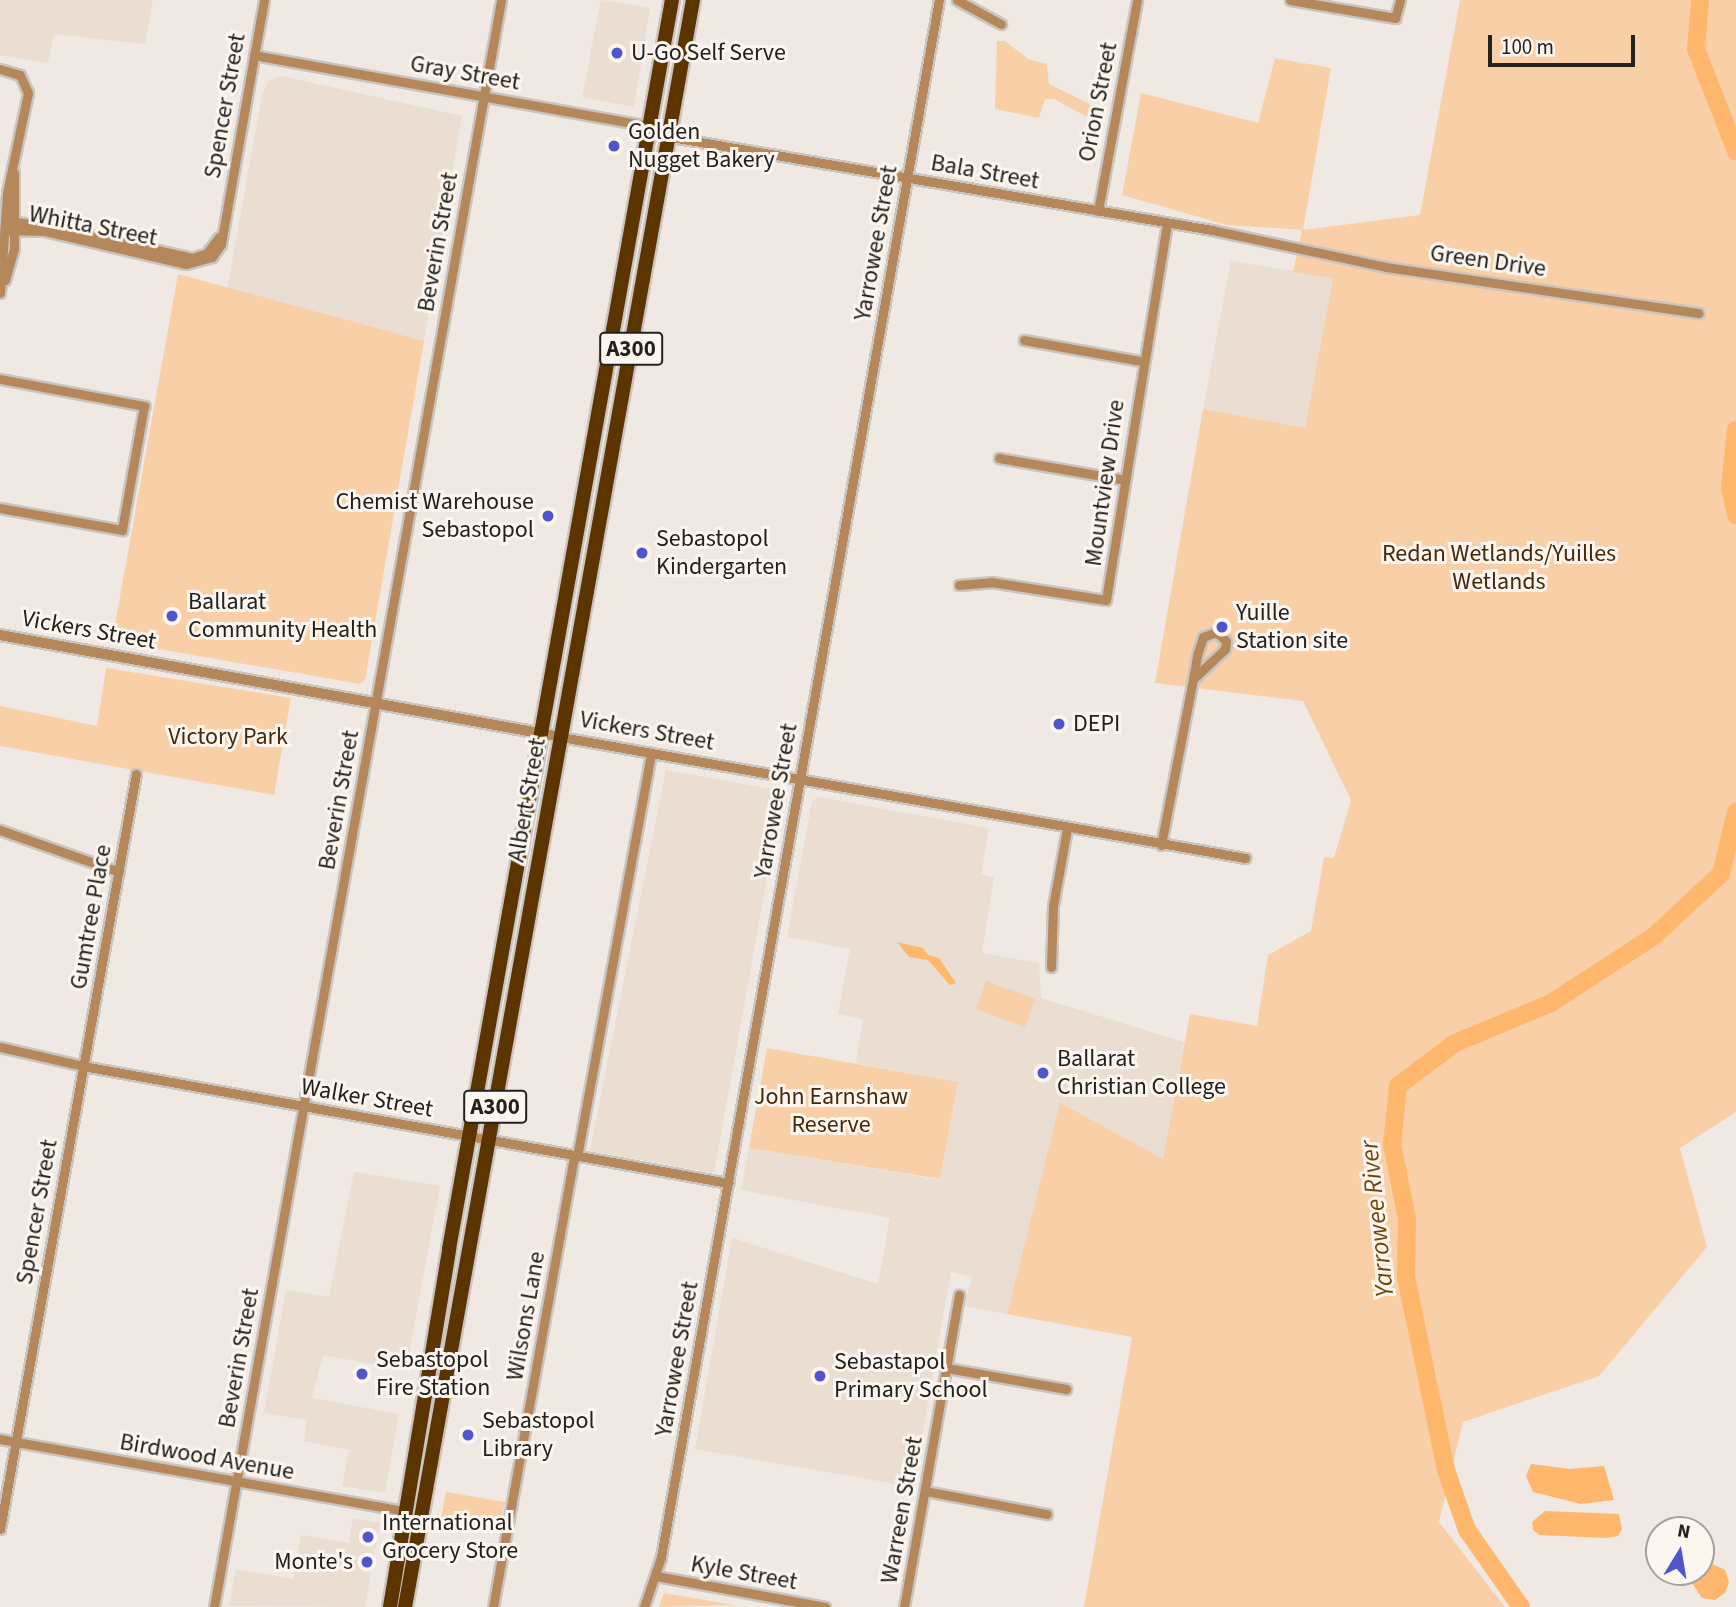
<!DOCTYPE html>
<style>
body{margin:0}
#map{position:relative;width:1736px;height:1607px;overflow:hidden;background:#f0e9e3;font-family:"Source Sans 3",sans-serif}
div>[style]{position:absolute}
.built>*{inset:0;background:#eaddd1}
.green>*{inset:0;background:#f8cfa6}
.water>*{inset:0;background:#ffb76d}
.river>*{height:18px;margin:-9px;padding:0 9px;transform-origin:9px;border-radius:9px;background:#ffb76d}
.roads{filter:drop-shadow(2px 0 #cbc5c0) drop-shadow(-2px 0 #cbc5c0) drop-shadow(0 2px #cbc5c0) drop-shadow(0 -2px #cbc5c0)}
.minor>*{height:9px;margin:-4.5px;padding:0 4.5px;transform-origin:4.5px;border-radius:4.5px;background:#b5885b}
.tertiary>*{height:10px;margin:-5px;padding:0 5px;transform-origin:5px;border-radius:5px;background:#b5885b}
.trunk>*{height:14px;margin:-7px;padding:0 7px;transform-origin:7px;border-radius:7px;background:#5c3400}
.dots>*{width:19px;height:19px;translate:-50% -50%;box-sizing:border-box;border:4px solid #fdf6f0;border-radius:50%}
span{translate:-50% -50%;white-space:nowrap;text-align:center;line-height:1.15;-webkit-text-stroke:6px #fdf6f0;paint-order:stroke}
.shield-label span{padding:2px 5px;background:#fdf6f0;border:2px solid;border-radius:5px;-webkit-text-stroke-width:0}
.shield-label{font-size:23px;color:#23211e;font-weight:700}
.poi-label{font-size:24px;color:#23211e}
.left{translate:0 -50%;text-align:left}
.right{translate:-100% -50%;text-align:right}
.street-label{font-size:24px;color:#23211e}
.park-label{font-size:24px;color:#452908}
.water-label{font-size:26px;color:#724408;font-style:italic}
.north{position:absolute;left:1645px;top:1516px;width:70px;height:70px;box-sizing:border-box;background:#fdf6f0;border:2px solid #a6a19c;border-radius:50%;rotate:11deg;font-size:19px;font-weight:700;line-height:28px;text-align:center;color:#23211e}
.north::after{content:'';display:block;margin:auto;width:24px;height:32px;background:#4f56cc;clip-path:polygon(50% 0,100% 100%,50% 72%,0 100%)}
.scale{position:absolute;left:1488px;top:35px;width:147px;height:32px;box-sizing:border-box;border:4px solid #23211e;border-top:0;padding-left:9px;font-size:21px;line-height:24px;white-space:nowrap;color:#23211e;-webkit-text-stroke:5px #fdf6f0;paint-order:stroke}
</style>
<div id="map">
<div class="built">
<div style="clip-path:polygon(0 0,153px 0,145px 44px,54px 34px,48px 63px,0 55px)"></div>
<div style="clip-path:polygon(601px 0,650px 8px,634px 107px,582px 97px)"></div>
<div style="clip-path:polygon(281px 76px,462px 116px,424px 341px,227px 290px,262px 95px,269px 80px)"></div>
<div style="clip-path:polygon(1231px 261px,1333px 278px,1305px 428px,1203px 409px)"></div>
<div style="clip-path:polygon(666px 770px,778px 790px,782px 795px,714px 1173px,590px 1151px)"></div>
<div style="clip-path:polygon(818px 797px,989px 828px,981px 874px,994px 877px,982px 953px,1039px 963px,1041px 998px,1184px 1042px,1132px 1336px,964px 1306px,972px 1277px,951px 1272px,913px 1487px,695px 1449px,732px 1238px,878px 1284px,890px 1218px,741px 1190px,749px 1148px,940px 1180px,958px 1082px,856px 1063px,863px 1019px,838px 1014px,850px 949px,787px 937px,812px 801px)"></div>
<div style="clip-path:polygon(354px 1172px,440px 1186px,406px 1370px,323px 1355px,312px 1398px,399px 1414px,385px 1493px,342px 1486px,349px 1450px,304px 1441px,307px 1420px,264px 1413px,286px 1290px,329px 1297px)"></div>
<div style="clip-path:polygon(353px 1518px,380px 1523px,365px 1607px,229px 1606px,236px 1569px,293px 1579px,301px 1535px,349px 1543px)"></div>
</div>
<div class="green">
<div style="clip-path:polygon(1460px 0,1736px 0,1736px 1112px,1680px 1148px,1707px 1247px,1599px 1376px,1463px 1422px,1439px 1522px,1505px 1607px,1084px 1607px,1132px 1337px,1007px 1314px,1060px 1103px,1163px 1159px,1190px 1014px,1257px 1026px,1268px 955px,1311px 931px,1324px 857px,1334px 858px,1351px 800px,1303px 701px,1155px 683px,1203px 409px,1305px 428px,1333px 278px,1293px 272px,1302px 230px,1227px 225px,1122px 195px,1141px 93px,1258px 123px,1275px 58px,1331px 68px,1303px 230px,1420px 215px)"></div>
<div style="clip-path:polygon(997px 41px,1005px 41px,1028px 59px,1047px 64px,1049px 84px,1093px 106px,1091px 119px,1054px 99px,1045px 99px,1039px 118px,995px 109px)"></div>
<div style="clip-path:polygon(178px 274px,424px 341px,365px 680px,360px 684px,112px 641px)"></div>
<div style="clip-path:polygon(106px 668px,291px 698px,274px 795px,0 746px,0 706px,97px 726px)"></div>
<div style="clip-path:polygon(986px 981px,1035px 999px,1025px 1027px,976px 1009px)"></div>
<div style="clip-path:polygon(767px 1048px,958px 1082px,940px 1179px,749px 1148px)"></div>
<div style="clip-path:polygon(446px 1492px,505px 1502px,499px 1531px,441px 1520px)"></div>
<div style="clip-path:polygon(664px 1593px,734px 1605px,659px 1607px)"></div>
</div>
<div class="water">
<div style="clip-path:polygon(897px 942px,923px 948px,928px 955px,939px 958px,956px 983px,950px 985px,928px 960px,909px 957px)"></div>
<div style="clip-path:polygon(1531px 1464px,1570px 1469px,1604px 1466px,1614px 1500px,1581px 1504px,1533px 1492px,1526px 1476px)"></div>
<div style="clip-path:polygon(1545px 1511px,1619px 1514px,1622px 1529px,1618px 1536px,1606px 1538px,1539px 1535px,1533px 1530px,1532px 1522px)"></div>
<div style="clip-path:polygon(1710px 1563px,1725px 1570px,1729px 1582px,1725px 1593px,1715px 1600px,1702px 1598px,1692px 1583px,1695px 1572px)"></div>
</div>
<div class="river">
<div style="left:1700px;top:0;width:49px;rotate:94.7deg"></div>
<div style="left:1696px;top:49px;width:110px;rotate:68.6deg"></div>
<div style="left:1736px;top:430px;width:57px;rotate:96deg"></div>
<div style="left:1730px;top:487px;width:29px;rotate:78deg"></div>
<div style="left:1521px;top:1607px;width:94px;rotate:-125deg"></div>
<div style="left:1467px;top:1530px;width:64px;rotate:-109.3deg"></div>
<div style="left:1446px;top:1470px;width:198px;rotate:-101.7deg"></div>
<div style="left:1406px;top:1276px;width:58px;rotate:-89deg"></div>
<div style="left:1407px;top:1218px;width:76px;rotate:-101.5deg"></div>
<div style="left:1392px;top:1144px;width:58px;rotate:-84.1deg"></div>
<div style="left:1398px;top:1086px;width:71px;rotate:-37deg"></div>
<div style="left:1455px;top:1043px;width:104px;rotate:-22.6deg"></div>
<div style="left:1551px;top:1003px;width:123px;rotate:-33deg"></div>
<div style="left:1654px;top:936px;width:91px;rotate:-42.8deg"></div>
<div style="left:1721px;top:874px;width:64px;rotate:-76.4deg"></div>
</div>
<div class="roads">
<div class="minor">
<div style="left:957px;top:0;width:50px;rotate:28.6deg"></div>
<div style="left:1290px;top:0;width:107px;rotate:9.7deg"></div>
<div style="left:1395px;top:18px;width:19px;rotate:-74deg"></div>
<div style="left:254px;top:55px;width:423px;rotate:10.2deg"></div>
<div style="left:0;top:69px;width:21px;rotate:17deg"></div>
<div style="left:20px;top:75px;width:20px;rotate:66deg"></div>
<div style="left:28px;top:93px;width:102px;rotate:101.9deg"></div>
<div style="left:7px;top:193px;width:100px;rotate:94deg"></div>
<div style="left:648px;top:133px;width:572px;rotate:9.76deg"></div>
<div style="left:1212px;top:230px;width:178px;rotate:12deg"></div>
<div style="left:1386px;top:267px;width:316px;rotate:8.4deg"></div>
<div style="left:1098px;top:211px;width:215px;rotate:-79.5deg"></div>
<div style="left:5px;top:230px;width:40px;rotate:1.4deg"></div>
<div style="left:45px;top:231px;width:145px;rotate:13.2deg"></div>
<div style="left:186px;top:264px;width:27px;rotate:-15deg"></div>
<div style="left:212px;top:257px;width:16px;rotate:-55deg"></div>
<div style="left:221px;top:244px;width:248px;rotate:-80deg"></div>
<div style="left:5px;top:230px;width:13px;rotate:-39deg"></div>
<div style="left:15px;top:222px;width:31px;rotate:6deg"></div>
<div style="left:46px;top:225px;width:150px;rotate:12.7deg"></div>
<div style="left:192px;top:258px;width:16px;rotate:-18deg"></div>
<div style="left:207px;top:253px;width:20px;rotate:-53deg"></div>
<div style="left:5px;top:280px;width:33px;rotate:-74deg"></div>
<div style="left:14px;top:248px;width:75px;rotate:-90deg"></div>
<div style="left:1024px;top:340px;width:119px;rotate:10.2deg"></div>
<div style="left:0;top:379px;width:147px;rotate:10.6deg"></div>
<div style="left:144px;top:406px;width:126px;rotate:100.1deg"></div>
<div style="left:122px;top:530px;width:124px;rotate:-169.8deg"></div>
<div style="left:999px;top:458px;width:128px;rotate:9.9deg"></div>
<div style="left:959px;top:585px;width:32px;rotate:-5deg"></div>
<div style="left:991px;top:582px;width:116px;rotate:8.9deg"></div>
<div style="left:1106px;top:600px;width:382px;rotate:-80.8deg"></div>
<div style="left:561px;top:737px;width:695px;rotate:10.03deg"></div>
<div style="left:0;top:830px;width:126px;rotate:19.4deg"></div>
<div style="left:1161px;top:845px;width:169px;rotate:-79.1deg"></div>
<div style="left:1193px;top:679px;width:27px;rotate:-80deg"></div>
<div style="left:1198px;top:652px;width:16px;rotate:-72deg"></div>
<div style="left:1203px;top:637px;width:14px;rotate:-21deg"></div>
<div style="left:1216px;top:632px;width:13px;rotate:42deg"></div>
<div style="left:1226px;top:641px;width:8px;rotate:97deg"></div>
<div style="left:1225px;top:649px;width:44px;rotate:136.8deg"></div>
<div style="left:1051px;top:967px;width:61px;rotate:-88.1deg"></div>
<div style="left:1053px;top:906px;width:78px;rotate:-79.7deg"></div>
<div style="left:0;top:1047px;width:85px;rotate:12.9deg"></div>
<div style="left:83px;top:1066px;width:656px;rotate:10.28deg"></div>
<div style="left:577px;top:1157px;width:411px;rotate:-79.6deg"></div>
<div style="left:947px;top:1368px;width:121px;rotate:10deg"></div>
<div style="left:0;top:1439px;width:414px;rotate:10.1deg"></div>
<div style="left:925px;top:1491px;width:124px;rotate:10.7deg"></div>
<div style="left:0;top:1529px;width:767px;rotate:-79.79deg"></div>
<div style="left:656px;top:1576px;width:172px;rotate:10.4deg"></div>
<div style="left:214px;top:1607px;width:1632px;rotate:-79.87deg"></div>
<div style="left:493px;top:1607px;width:458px;rotate:-79.8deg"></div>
<div style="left:644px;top:1607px;width:53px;rotate:-71.2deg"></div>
<div style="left:661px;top:1557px;width:1582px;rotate:-79.88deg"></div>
<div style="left:904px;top:1607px;width:317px;rotate:-80deg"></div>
</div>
<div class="tertiary">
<div style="left:0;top:635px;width:570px;rotate:10.3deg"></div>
</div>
<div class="trunk">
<div style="left:390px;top:1607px;width:363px;rotate:-80.6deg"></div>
<div style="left:449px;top:1249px;width:1269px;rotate:-79.88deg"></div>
<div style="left:405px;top:1607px;width:1633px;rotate:-79.84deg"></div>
</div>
</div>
<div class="dots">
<div style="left:617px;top:53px;background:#4f56cc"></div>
<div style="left:614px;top:146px;background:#4f56cc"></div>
<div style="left:548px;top:516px;background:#4f56cc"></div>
<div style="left:642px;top:553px;background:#4f56cc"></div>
<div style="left:172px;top:616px;background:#4f56cc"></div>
<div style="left:1222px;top:627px;background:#4f56cc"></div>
<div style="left:1059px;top:724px;background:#4f56cc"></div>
<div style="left:1043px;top:1073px;background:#4f56cc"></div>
<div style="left:362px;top:1374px;background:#4f56cc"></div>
<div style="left:820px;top:1376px;background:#4f56cc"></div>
<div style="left:468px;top:1435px;background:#4f56cc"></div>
<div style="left:368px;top:1537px;background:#4f56cc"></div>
<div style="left:367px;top:1562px;background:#4f56cc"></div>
</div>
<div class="shield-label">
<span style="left:631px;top:349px">A300</span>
<span style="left:495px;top:1107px">A300</span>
</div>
<div class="poi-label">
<span class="left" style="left:631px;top:53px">U-Go Self Serve</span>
<span class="left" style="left:628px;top:146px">Golden<br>Nugget Bakery</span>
<span class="right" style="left:534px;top:516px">Chemist Warehouse<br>Sebastopol</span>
<span class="left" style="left:656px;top:553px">Sebastopol<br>Kindergarten</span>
<span class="left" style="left:188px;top:616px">Ballarat<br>Community Health</span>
<span class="left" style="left:1236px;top:627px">Yuille<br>Station site</span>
<span class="left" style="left:1073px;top:724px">DEPI</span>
<span class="left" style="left:1057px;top:1073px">Ballarat<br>Christian College</span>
<span class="left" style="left:376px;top:1374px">Sebastopol<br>Fire Station</span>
<span class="left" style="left:834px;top:1376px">Sebastapol<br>Primary School</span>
<span class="left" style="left:482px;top:1435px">Sebastopol<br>Library</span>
<span class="left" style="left:382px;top:1537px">International<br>Grocery Store</span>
<span class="right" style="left:353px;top:1562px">Monte's</span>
</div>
<div class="street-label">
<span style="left:465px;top:73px;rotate:10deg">Gray Street</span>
<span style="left:1098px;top:102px;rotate:-79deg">Orion Street</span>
<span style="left:225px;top:106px;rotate:-80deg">Spencer Street</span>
<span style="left:985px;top:172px;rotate:10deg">Bala Street</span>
<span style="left:93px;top:226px;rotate:11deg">Whitta Street</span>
<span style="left:438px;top:242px;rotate:-80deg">Beverin Street</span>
<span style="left:876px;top:243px;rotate:-80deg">Yarrowee Street</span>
<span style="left:1488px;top:261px;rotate:8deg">Green Drive</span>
<span style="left:1105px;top:483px;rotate:-82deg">Mountview Drive</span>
<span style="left:89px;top:630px;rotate:10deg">Vickers Street</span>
<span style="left:647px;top:731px;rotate:10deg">Vickers Street</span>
<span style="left:339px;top:800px;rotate:-80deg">Beverin Street</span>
<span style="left:527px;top:800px;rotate:-80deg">Albert Street</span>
<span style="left:776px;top:801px;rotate:-80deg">Yarrowee Street</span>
<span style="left:91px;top:917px;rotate:-80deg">Gumtree Place</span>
<span style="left:367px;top:1098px;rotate:10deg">Walker Street</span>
<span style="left:37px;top:1212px;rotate:-80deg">Spencer Street</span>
<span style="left:526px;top:1316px;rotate:-80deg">Wilsons Lane</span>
<span style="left:239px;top:1358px;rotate:-80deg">Beverin Street</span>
<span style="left:677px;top:1359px;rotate:-80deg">Yarrowee Street</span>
<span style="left:207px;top:1457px;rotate:10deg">Birdwood Avenue</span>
<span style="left:902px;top:1510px;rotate:-80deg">Warreen Street</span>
<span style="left:744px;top:1573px;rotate:10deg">Kyle Street</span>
</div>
<div class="park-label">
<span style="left:1499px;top:568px">Redan Wetlands/Yuilles<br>Wetlands</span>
<span style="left:228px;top:737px">Victory Park</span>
<span style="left:831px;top:1111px">John Earnshaw<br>Reserve</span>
</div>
<div class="water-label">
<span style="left:1377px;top:1219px;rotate:-96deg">Yarrowee River</span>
</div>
<div class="north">N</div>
<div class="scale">100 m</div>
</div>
